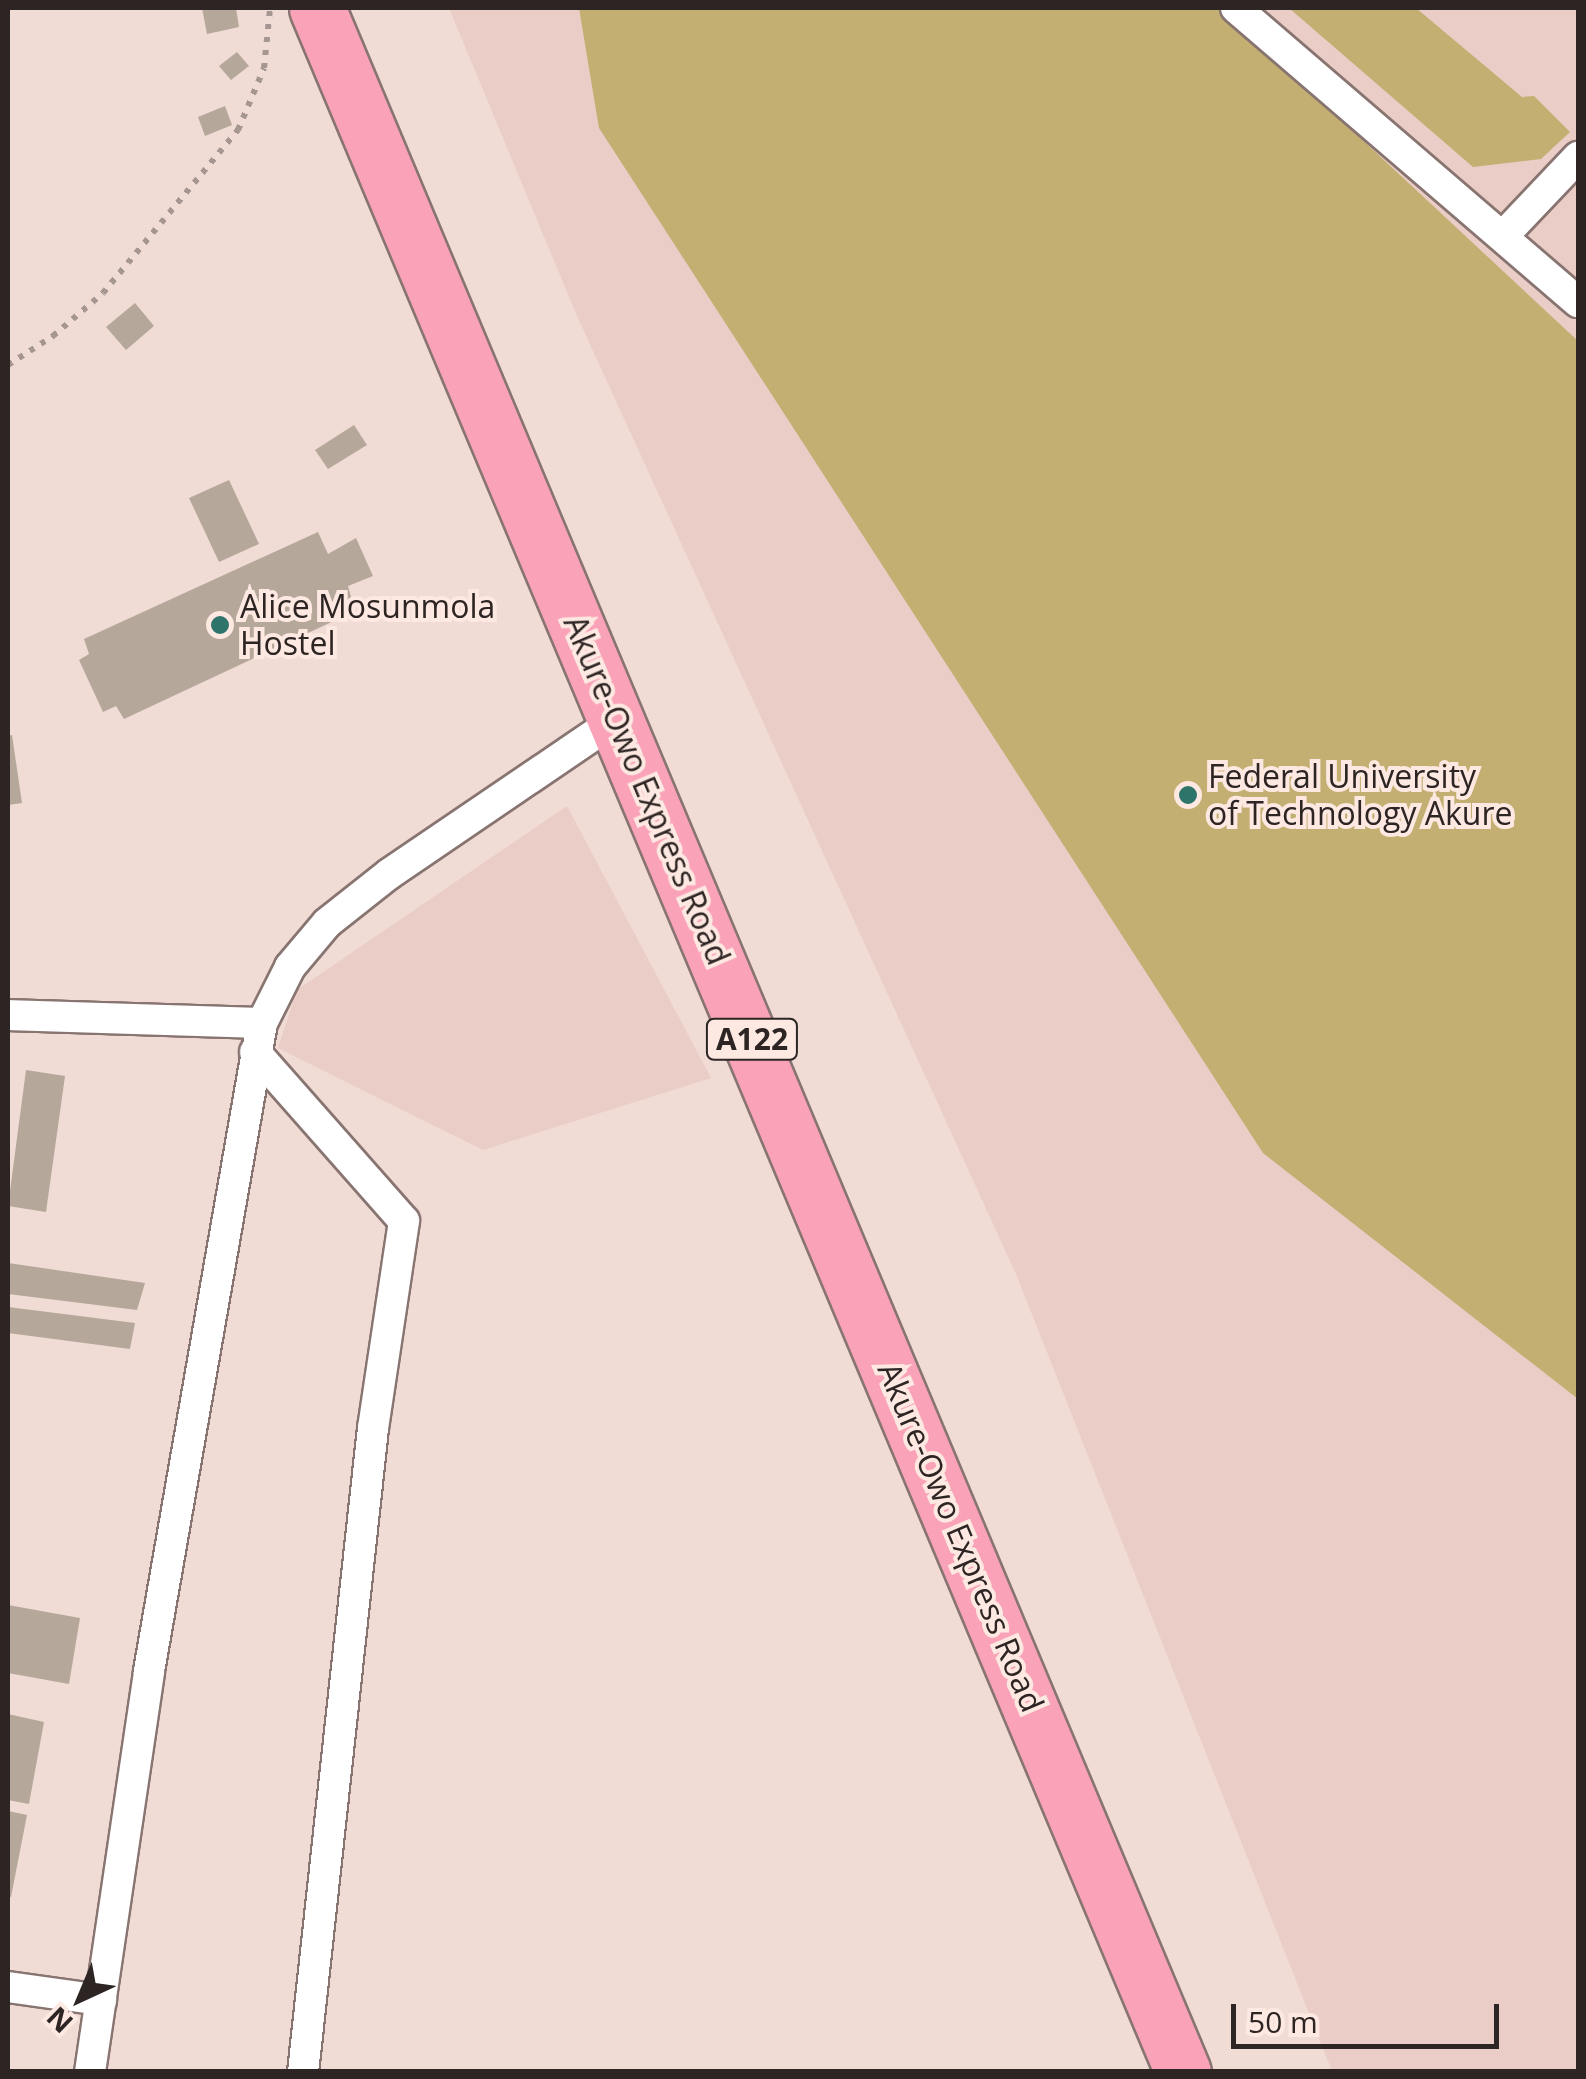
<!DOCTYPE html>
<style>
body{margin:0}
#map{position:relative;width:1586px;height:2079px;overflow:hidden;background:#f0dbd5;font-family:"Open Sans",sans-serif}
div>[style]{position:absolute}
.built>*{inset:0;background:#eacdc6}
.green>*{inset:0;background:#c2af71}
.building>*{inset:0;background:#b6a79b}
.path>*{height:6px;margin-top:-3px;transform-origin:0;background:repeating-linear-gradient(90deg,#a69691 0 5px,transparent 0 13px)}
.roads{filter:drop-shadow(2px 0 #887470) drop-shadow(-2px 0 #887470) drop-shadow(0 2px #887470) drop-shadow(0 -2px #887470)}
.street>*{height:30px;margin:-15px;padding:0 15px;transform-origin:15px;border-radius:15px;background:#fff}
.highway>*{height:55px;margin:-27.5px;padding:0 27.5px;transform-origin:27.5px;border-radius:27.5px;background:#faa3b8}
.dots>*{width:28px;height:28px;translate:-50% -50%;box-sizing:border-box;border:5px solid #fee8e2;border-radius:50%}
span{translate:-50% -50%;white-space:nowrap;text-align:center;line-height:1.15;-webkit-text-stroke:8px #fee8e2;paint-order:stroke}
.shield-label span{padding:2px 8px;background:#fee8e2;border:2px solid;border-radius:8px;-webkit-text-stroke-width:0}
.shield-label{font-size:30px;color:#2d2523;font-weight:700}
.poi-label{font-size:32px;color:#2d2523}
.left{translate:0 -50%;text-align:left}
.street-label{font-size:32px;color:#2d2523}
.frame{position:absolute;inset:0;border:10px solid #2d2523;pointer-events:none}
.north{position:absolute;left:30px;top:1949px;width:100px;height:100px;-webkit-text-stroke:8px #fee8e2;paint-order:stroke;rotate:224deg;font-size:28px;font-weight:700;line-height:40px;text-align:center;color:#2d2523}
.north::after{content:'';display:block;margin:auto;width:35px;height:45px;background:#2d2523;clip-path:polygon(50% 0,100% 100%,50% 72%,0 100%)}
.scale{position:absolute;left:1231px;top:2004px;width:268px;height:45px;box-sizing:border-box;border:5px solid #2d2523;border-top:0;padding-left:12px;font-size:30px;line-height:35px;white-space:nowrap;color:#2d2523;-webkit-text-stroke:8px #fee8e2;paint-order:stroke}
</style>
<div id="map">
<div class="built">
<div style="clip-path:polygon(449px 8px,1578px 8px,1578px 2071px,1332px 2071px,1016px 1274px,577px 316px)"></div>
<div style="clip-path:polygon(567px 806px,711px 1078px,483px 1150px,278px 1048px,297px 990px)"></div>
</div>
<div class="green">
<div style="clip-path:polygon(579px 8px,1221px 8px,1578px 341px,1578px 1399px,1263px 1153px,599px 128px)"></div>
<div style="clip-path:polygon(1289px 8px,1416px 8px,1522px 97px,1534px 96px,1570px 132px,1541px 159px,1473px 167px)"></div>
</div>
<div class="building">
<div style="clip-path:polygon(202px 8px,236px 8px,239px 27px,207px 34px)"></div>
<div style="clip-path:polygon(237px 52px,249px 66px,231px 80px,219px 66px)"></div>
<div style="clip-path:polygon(225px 106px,232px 125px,205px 136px,198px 117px)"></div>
<div style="clip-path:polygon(135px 303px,154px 326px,126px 350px,106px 327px)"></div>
<div style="clip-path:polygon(354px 425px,367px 445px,328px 469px,315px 450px)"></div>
<div style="clip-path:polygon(229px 480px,259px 544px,219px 562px,189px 498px)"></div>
<div style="clip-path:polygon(318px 532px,328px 554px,356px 538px,373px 576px,348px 586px,355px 611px,124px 719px,116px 706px,103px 712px,79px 660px,89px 654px,84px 639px)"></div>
<div style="clip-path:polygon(12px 735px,22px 803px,8px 805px,8px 736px)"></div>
<div style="clip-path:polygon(26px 1070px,65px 1076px,46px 1212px,8px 1206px)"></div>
<div style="clip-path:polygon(8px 1263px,145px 1283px,137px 1310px,8px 1294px)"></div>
<div style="clip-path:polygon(8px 1307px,135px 1323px,130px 1349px,8px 1333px)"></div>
<div style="clip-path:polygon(8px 1605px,80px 1618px,69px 1684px,8px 1673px)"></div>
<div style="clip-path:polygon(8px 1714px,44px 1722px,29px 1804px,8px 1800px)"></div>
<div style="clip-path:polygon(8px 1811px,27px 1815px,11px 1897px,8px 1897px)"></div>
</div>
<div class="path">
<div style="left:8px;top:365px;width:54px;rotate:-32.8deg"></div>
<div style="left:53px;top:336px;width:66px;rotate:-40.7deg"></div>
<div style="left:103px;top:293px;width:212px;rotate:-50.4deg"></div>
<div style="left:238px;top:130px;width:67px;rotate:-67.2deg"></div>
<div style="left:264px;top:68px;width:59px;rotate:-84.2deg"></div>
</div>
<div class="roads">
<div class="street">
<div style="left:1236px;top:8px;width:451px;rotate:40.7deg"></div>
<div style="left:1504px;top:235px;width:108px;rotate:-46.5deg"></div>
<div style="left:8px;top:1015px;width:254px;rotate:1.8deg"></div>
<div style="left:255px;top:1052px;width:225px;rotate:48.6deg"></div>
<div style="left:404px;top:1221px;width:209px;rotate:98.5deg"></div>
<div style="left:373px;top:1428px;width:648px;rotate:96.2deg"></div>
<div style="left:8px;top:1987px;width:94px;rotate:8deg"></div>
<div style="left:90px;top:2072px;width:405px;rotate:-81.6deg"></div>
<div style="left:149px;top:1671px;width:658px;rotate:-80.11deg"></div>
<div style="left:262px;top:1023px;width:63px;rotate:-63.4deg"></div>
<div style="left:290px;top:967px;width:57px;rotate:-49.9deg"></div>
<div style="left:327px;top:923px;width:79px;rotate:-38.3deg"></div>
<div style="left:389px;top:874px;width:276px;rotate:-34.2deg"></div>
</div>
<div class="highway">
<div style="left:317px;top:8px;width:2238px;rotate:67.24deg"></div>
</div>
</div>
<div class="dots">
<div style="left:220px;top:625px;background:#2e746a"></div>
<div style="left:1188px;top:795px;background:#2e746a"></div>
</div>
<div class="shield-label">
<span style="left:752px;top:1039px">A122</span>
</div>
<div class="poi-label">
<span class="left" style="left:240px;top:625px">Alice Mosunmola<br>Hostel</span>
<span class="left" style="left:1208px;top:795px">Federal University<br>of Technology Akure</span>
</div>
<div class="street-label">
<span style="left:647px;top:790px;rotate:67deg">Akure-Owo Express Road</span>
<span style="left:961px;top:1537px;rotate:67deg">Akure-Owo Express Road</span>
</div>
<div class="frame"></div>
<div class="north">N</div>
<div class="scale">50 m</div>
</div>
